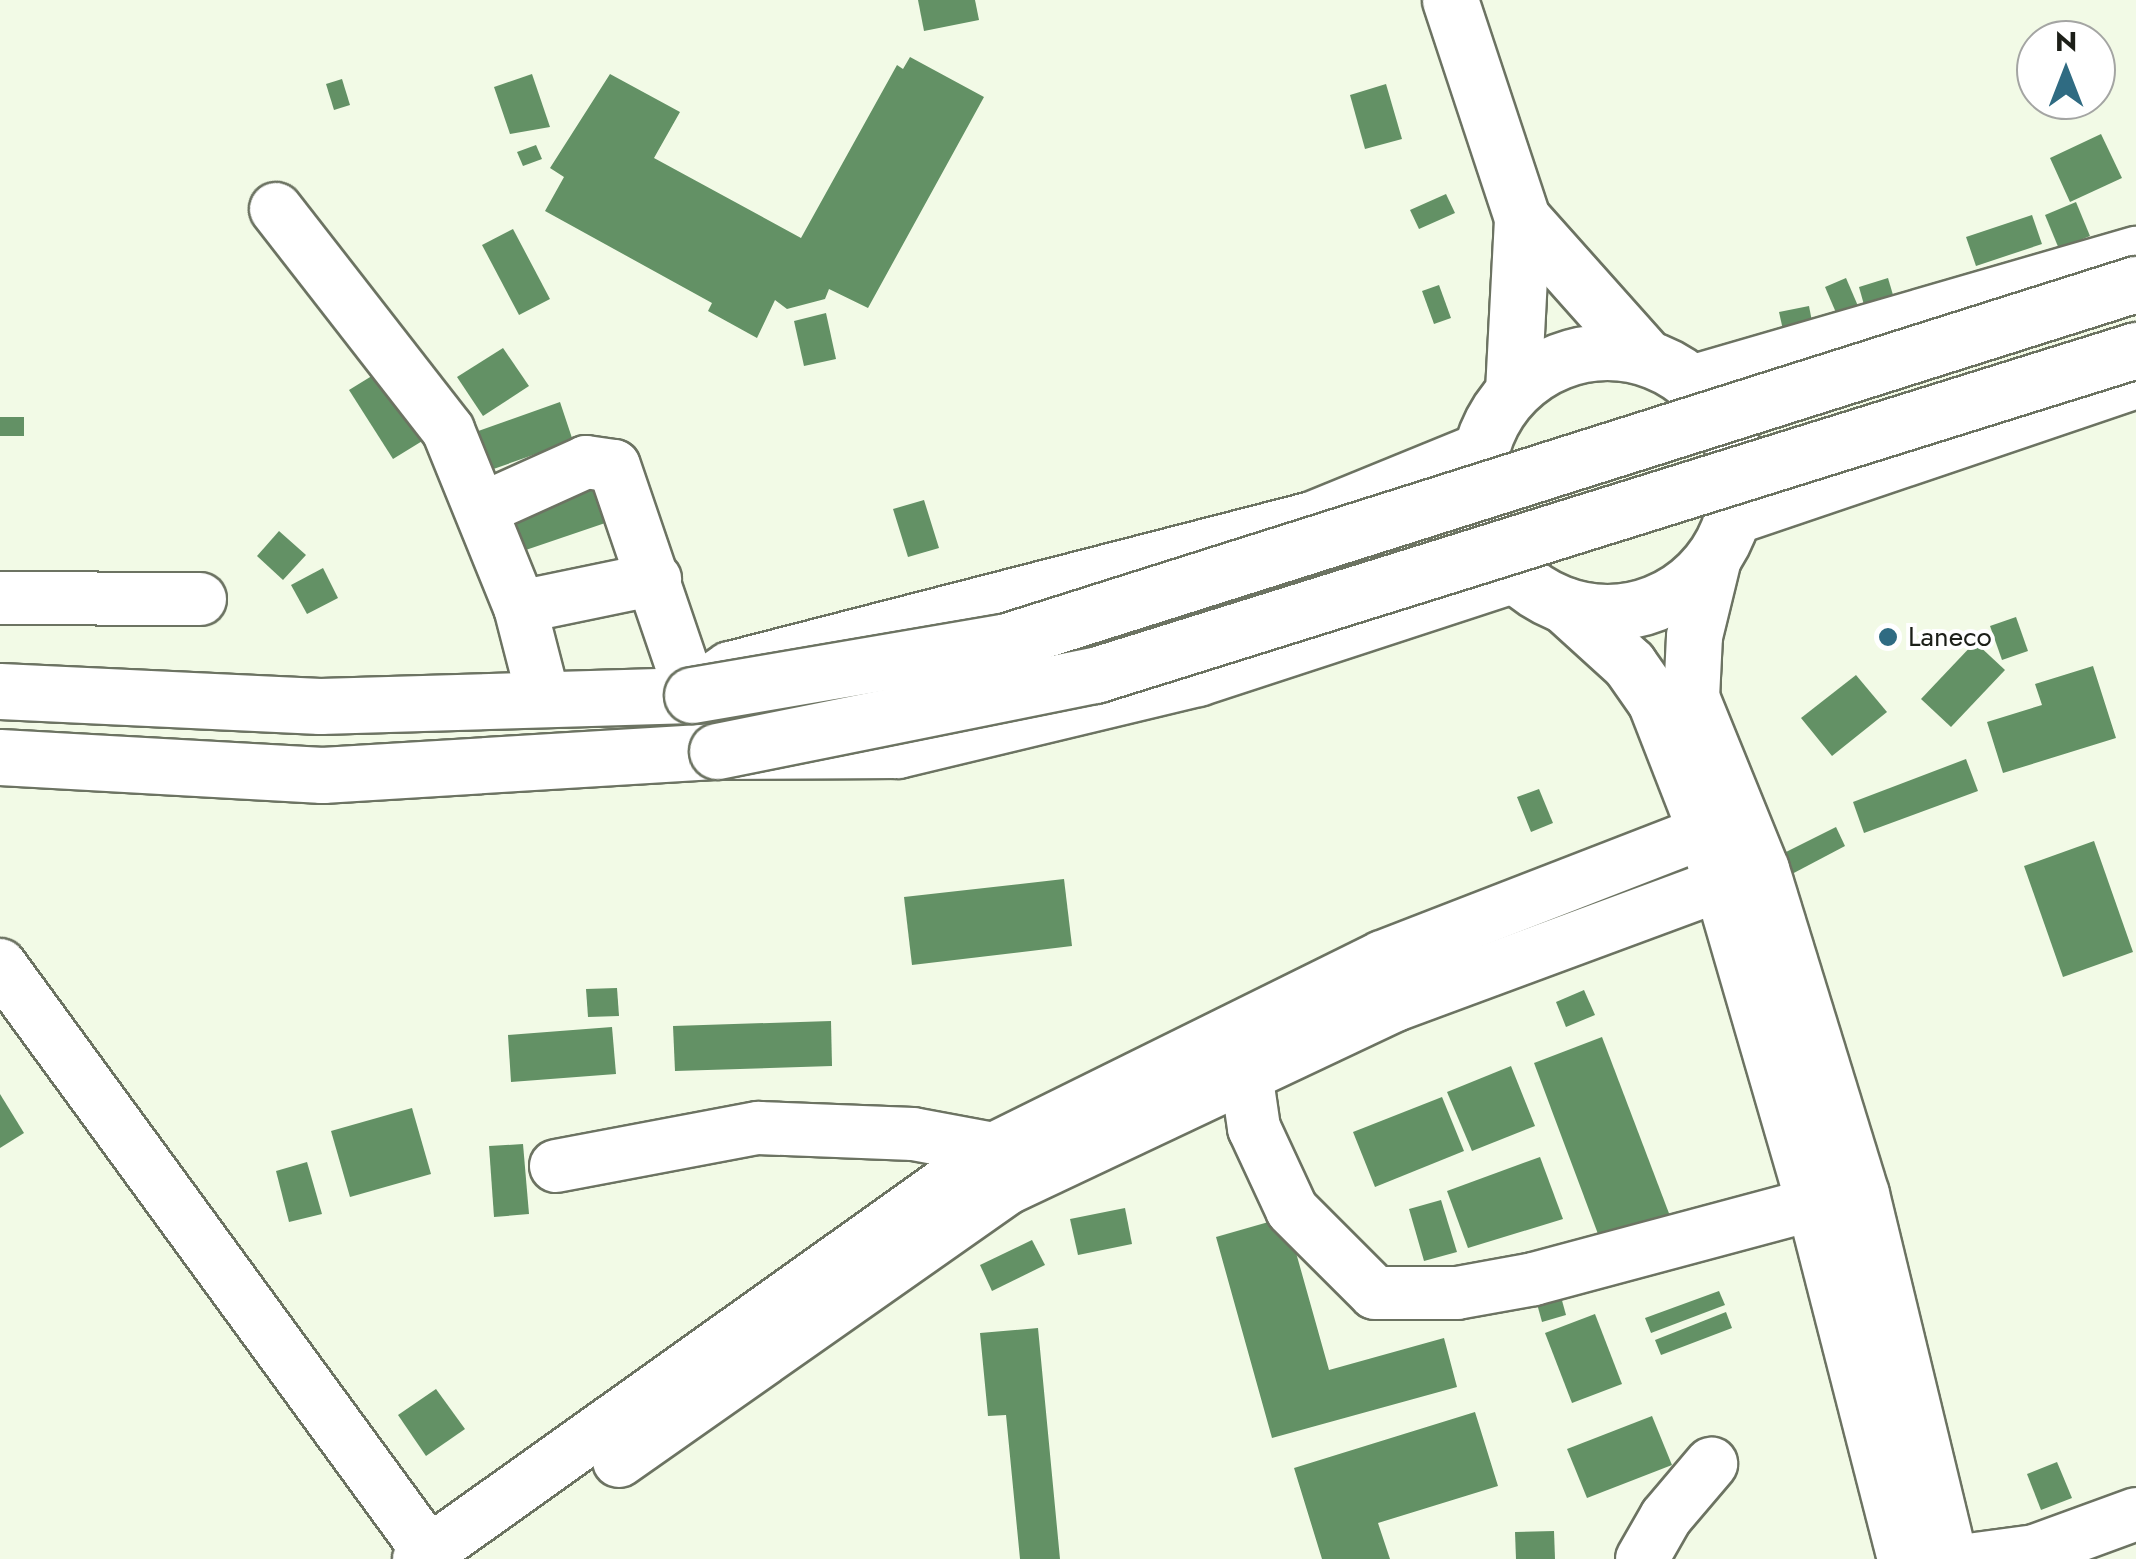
<!DOCTYPE html>
<style>
body{margin:0}
#map{position:relative;width:2136px;height:1559px;overflow:hidden;background:#f2fae6;font-family:Jost,sans-serif}
div>[style]{position:absolute}
.building>*{inset:0;background:#639165}
.roads{filter:drop-shadow(2px 0 #6c7362) drop-shadow(-2px 0 #6c7362) drop-shadow(0 2px #6c7362) drop-shadow(0 -2px #6c7362)}
.minor>*{height:52px;margin:-26px;padding:0 26px;transform-origin:26px;border-radius:26px;background:#fff}
.major>*{height:55px;margin:-27.5px;padding:0 27.5px;transform-origin:27.5px;border-radius:27.5px;background:#fff}
.highway>*{height:55px;margin:-27.5px;padding:0 27.5px;transform-origin:27.5px;border-radius:27.5px;background:#fff}
.highway>.ring{margin:-27.5px;padding:0;box-sizing:content-box;background:none;border:55px solid #fff;border-radius:50%}
.bridges{filter:drop-shadow(2px 0 #6c7362) drop-shadow(-2px 0 #6c7362) drop-shadow(0 2px #6c7362) drop-shadow(0 -2px #6c7362)}
.highway-bridge>*{height:55px;margin:-27.5px;padding:0 27.5px;transform-origin:27.5px;border-radius:27.5px;background:#fff}
.dots>*{width:28px;height:28px;translate:-50% -50%;box-sizing:border-box;border:5px solid #fff;border-radius:50%}
span{translate:-50% -50%;white-space:nowrap;text-align:center;line-height:1.15;-webkit-text-stroke:8px #fff;paint-order:stroke}
.poi-label{font-size:28px;color:#1c1f18}
.left{translate:0 -50%;text-align:left}
.north{position:absolute;left:2016px;top:20px;width:100px;height:100px;box-sizing:border-box;background:#fff;border:2px solid #a4a5a3;border-radius:50%;rotate:0deg;font-size:28px;font-weight:700;line-height:40px;text-align:center;color:#1c1f18}
.north::after{content:'';display:block;margin:auto;width:35px;height:45px;background:#2f6b82;clip-path:polygon(50% 0,100% 100%,50% 72%,0 100%)}
</style>
<div id="map">
<div class="building">
<div style="clip-path:polygon(918px 0,975px 0,979px 20px,924px 31px)"></div>
<div style="clip-path:polygon(910px 57px,984px 97px,868px 308px,829px 289px,825px 299px,787px 309px,775px 300px,757px 338px,708px 311px,712px 303px,545px 211px,564px 177px,550px 168px,610px 74px,680px 112px,654px 158px,801px 238px,897px 65px,903px 69px)"></div>
<div style="clip-path:polygon(532px 74px,550px 127px,510px 134px,494px 87px)"></div>
<div style="clip-path:polygon(342px 79px,350px 105px,334px 110px,326px 84px)"></div>
<div style="clip-path:polygon(1386px 84px,1402px 139px,1365px 149px,1350px 95px)"></div>
<div style="clip-path:polygon(2101px 134px,2122px 178px,2070px 202px,2050px 158px)"></div>
<div style="clip-path:polygon(536px 145px,542px 159px,523px 166px,517px 152px)"></div>
<div style="clip-path:polygon(1446px 194px,1455px 213px,1419px 229px,1410px 210px)"></div>
<div style="clip-path:polygon(2076px 202px,2090px 236px,2059px 249px,2045px 215px)"></div>
<div style="clip-path:polygon(2032px 215px,2042px 244px,1976px 266px,1966px 237px)"></div>
<div style="clip-path:polygon(513px 229px,550px 299px,519px 315px,482px 245px)"></div>
<div style="clip-path:polygon(1846px 278px,1858px 306px,1837px 315px,1825px 287px)"></div>
<div style="clip-path:polygon(1888px 278px,1901px 322px,1871px 330px,1859px 287px)"></div>
<div style="clip-path:polygon(1439px 285px,1451px 318px,1434px 324px,1422px 291px)"></div>
<div style="clip-path:polygon(1809px 306px,1816px 342px,1787px 348px,1779px 312px)"></div>
<div style="clip-path:polygon(826px 313px,836px 359px,804px 366px,794px 321px)"></div>
<div style="clip-path:polygon(503px 348px,529px 386px,483px 416px,457px 377px)"></div>
<div style="clip-path:polygon(388px 366px,432px 435px,393px 459px,349px 390px)"></div>
<div style="clip-path:polygon(560px 402px,573px 441px,482px 473px,467px 435px)"></div>
<div style="clip-path:polygon(0 417px,24px 417px,24px 436px,0 436px)"></div>
<div style="clip-path:polygon(604px 482px,617px 519px,514px 554px,501px 517px)"></div>
<div style="clip-path:polygon(924px 500px,939px 548px,908px 557px,893px 509px)"></div>
<div style="clip-path:polygon(279px 531px,306px 555px,283px 580px,257px 556px)"></div>
<div style="clip-path:polygon(323px 568px,338px 598px,307px 614px,291px 585px)"></div>
<div style="clip-path:polygon(2016px 617px,2028px 651px,2002px 660px,1990px 626px)"></div>
<div style="clip-path:polygon(1975px 642px,2005px 670px,1951px 727px,1921px 699px)"></div>
<div style="clip-path:polygon(2093px 666px,2116px 738px,2003px 773px,1987px 722px,2042px 705px,2035px 684px)"></div>
<div style="clip-path:polygon(1856px 675px,1887px 712px,1832px 756px,1801px 718px)"></div>
<div style="clip-path:polygon(1966px 759px,1978px 791px,1864px 833px,1853px 802px)"></div>
<div style="clip-path:polygon(1539px 789px,1553px 823px,1531px 832px,1517px 797px)"></div>
<div style="clip-path:polygon(1836px 827px,1845px 846px,1790px 875px,1780px 855px)"></div>
<div style="clip-path:polygon(2094px 841px,2133px 952px,2063px 977px,2024px 866px)"></div>
<div style="clip-path:polygon(1064px 879px,1072px 946px,912px 965px,904px 897px)"></div>
<div style="clip-path:polygon(617px 988px,619px 1016px,588px 1017px,586px 989px)"></div>
<div style="clip-path:polygon(1584px 990px,1595px 1015px,1566px 1027px,1556px 1002px)"></div>
<div style="clip-path:polygon(831px 1021px,832px 1066px,675px 1071px,673px 1026px)"></div>
<div style="clip-path:polygon(612px 1027px,616px 1074px,511px 1082px,508px 1035px)"></div>
<div style="clip-path:polygon(1602px 1037px,1670px 1216px,1601px 1242px,1534px 1063px)"></div>
<div style="clip-path:polygon(1511px 1066px,1535px 1126px,1472px 1151px,1447px 1092px)"></div>
<div style="clip-path:polygon(0 1094px,24px 1133px,0 1148px)"></div>
<div style="clip-path:polygon(1442px 1097px,1464px 1151px,1375px 1187px,1353px 1132px)"></div>
<div style="clip-path:polygon(412px 1108px,431px 1174px,350px 1197px,331px 1131px)"></div>
<div style="clip-path:polygon(523px 1144px,529px 1214px,494px 1217px,489px 1146px)"></div>
<div style="clip-path:polygon(1540px 1157px,1563px 1219px,1468px 1248px,1447px 1191px)"></div>
<div style="clip-path:polygon(307px 1162px,322px 1214px,289px 1222px,276px 1171px)"></div>
<div style="clip-path:polygon(1441px 1200px,1457px 1252px,1424px 1261px,1409px 1209px)"></div>
<div style="clip-path:polygon(1125px 1208px,1132px 1244px,1078px 1255px,1070px 1219px)"></div>
<div style="clip-path:polygon(1286px 1217px,1329px 1370px,1444px 1338px,1457px 1387px,1272px 1438px,1216px 1237px)"></div>
<div style="clip-path:polygon(1032px 1240px,1045px 1265px,992px 1291px,980px 1265px)"></div>
<div style="clip-path:polygon(1558px 1286px,1566px 1315px,1542px 1322px,1534px 1293px)"></div>
<div style="clip-path:polygon(1719px 1291px,1725px 1305px,1651px 1333px,1645px 1318px)"></div>
<div style="clip-path:polygon(1726px 1312px,1732px 1328px,1661px 1355px,1655px 1340px)"></div>
<div style="clip-path:polygon(1595px 1314px,1622px 1384px,1572px 1403px,1545px 1333px)"></div>
<div style="clip-path:polygon(1038px 1328px,1060px 1559px,1020px 1559px,1006px 1415px,988px 1416px,980px 1333px)"></div>
<div style="clip-path:polygon(436px 1389px,465px 1429px,426px 1456px,398px 1415px)"></div>
<div style="clip-path:polygon(1475px 1412px,1498px 1486px,1378px 1523px,1390px 1559px,1322px 1559px,1294px 1468px)"></div>
<div style="clip-path:polygon(1652px 1416px,1672px 1465px,1587px 1498px,1567px 1449px)"></div>
<div style="clip-path:polygon(2057px 1462px,2072px 1498px,2041px 1510px,2027px 1474px)"></div>
<div style="clip-path:polygon(1554px 1531px,1555px 1559px,1516px 1559px,1515px 1532px)"></div>
</div>
<div class="roads">
<div class="minor">
<div style="left:276px;top:209px;width:280px;rotate:52.1deg"></div>
<div style="left:448px;top:430px;width:191px;rotate:67.9deg"></div>
<div style="left:520px;top:607px;width:96px;rotate:75.5deg"></div>
<div style="left:482px;top:509px;width:114px;rotate:-24.3deg"></div>
<div style="left:586px;top:462px;width:28px;rotate:8deg"></div>
<div style="left:614px;top:466px;width:242px;rotate:71.2deg"></div>
<div style="left:0;top:598px;width:200px;rotate:0.3deg"></div>
<div style="left:520px;top:607px;width:138px;rotate:-11.7deg"></div>
<div style="left:0;top:965px;width:727px;rotate:53.84deg"></div>
<div style="left:1246px;top:1073px;width:56px;rotate:81.7deg"></div>
<div style="left:1254px;top:1128px;width:90px;rotate:65.1deg"></div>
<div style="left:1292px;top:1210px;width:117px;rotate:45deg"></div>
<div style="left:1375px;top:1293px;width:82px"></div>
<div style="left:1457px;top:1293px;width:78px;rotate:-10.3deg"></div>
<div style="left:1534px;top:1279px;width:290px;rotate:-15deg"></div>
<div style="left:556px;top:1166px;width:206px;rotate:-10.7deg"></div>
<div style="left:758px;top:1128px;width:155px;rotate:2.2deg"></div>
<div style="left:913px;top:1134px;width:82px;rotate:10.5deg"></div>
<div style="left:619px;top:1461px;width:475px;rotate:-35.1deg"></div>
<div style="left:1008px;top:1188px;width:428px;rotate:-25.3deg"></div>
<div style="left:1395px;top:1005px;width:389px;rotate:-20.3deg"></div>
<div style="left:419px;top:1559px;width:706px;rotate:-35.49deg"></div>
<div style="left:994px;top:1149px;width:433px;rotate:-26.3deg"></div>
<div style="left:1382px;top:957px;width:385px;rotate:-21.2deg"></div>
<div style="left:1642px;top:1559px;width:48px;rotate:-60.3deg"></div>
<div style="left:1666px;top:1517px;width:70px;rotate:-49.7deg"></div>
<div style="left:1976px;top:1559px;width:60px;rotate:-7.7deg"></div>
<div style="left:2035px;top:1551px;width:108px;rotate:-20.1deg"></div>
</div>
<div class="major">
<div style="left:1450px;top:0;width:230px;rotate:71.7deg"></div>
<div style="left:1522px;top:218px;width:186px;rotate:48.3deg"></div>
<div style="left:1513px;top:391px;width:173px;rotate:-87deg"></div>
<div style="left:1712px;top:562px;width:76px;rotate:103.7deg"></div>
<div style="left:1694px;top:636px;width:61px;rotate:92.8deg"></div>
<div style="left:1691px;top:697px;width:186px;rotate:67.9deg"></div>
<div style="left:1761px;top:869px;width:340px;rotate:72.9deg"></div>
<div style="left:1861px;top:1194px;width:375px;rotate:76.4deg"></div>
<div style="left:1564px;top:605px;width:88px;rotate:42.2deg"></div>
<div style="left:1629px;top:664px;width:45px;rotate:54.9deg"></div>
<div style="left:1655px;top:701px;width:141px;rotate:68.7deg"></div>
<div style="left:1706px;top:832px;width:387px;rotate:73.8deg"></div>
<div style="left:1814px;top:1204px;width:366px;rotate:75.6deg"></div>
</div>
<div class="highway">
<div class="ring" style="left:1477px;top:352px;width:205px;height:205px"></div>
<div style="left:1691px;top:383px;width:463px;rotate:-16.2deg"></div>
<div style="left:1734px;top:516px;width:424px;rotate:-18.7deg"></div>
<div style="left:0;top:691px;width:320px;rotate:2.7deg"></div>
<div style="left:320px;top:706px;width:372px;rotate:-1.7deg"></div>
<div style="left:692px;top:695px;width:46px;rotate:-34.4deg"></div>
<div style="left:730px;top:669px;width:601px;rotate:-14.45deg"></div>
<div style="left:1312px;top:519px;width:183px;rotate:-22.2deg"></div>
<div style="left:0;top:757px;width:323px;rotate:3.2deg"></div>
<div style="left:322px;top:775px;width:396px;rotate:-3.5deg"></div>
<div style="left:717px;top:751px;width:180px;rotate:-0.3deg"></div>
<div style="left:897px;top:750px;width:309px;rotate:-13.5deg"></div>
<div style="left:1197px;top:678px;width:335px;rotate:-18.1deg"></div>
</div>
</div>
<div class="bridges">
<div class="highway-bridge">
<div style="left:692px;top:695px;width:320px;rotate:-9.7deg"></div>
<div style="left:1007px;top:641px;width:1184px;rotate:-17.55deg"></div>
<div style="left:717px;top:751px;width:386px;rotate:-11.4deg"></div>
<div style="left:1095px;top:675px;width:1091px;rotate:-17.34deg"></div>
</div>
</div>
<div class="dots">
<div style="left:1888px;top:637px;background:#2f6b82"></div>
</div>
<div class="poi-label">
<span class="left" style="left:1908px;top:637px">Laneco</span>
</div>
<div class="north">N</div>
</div>
